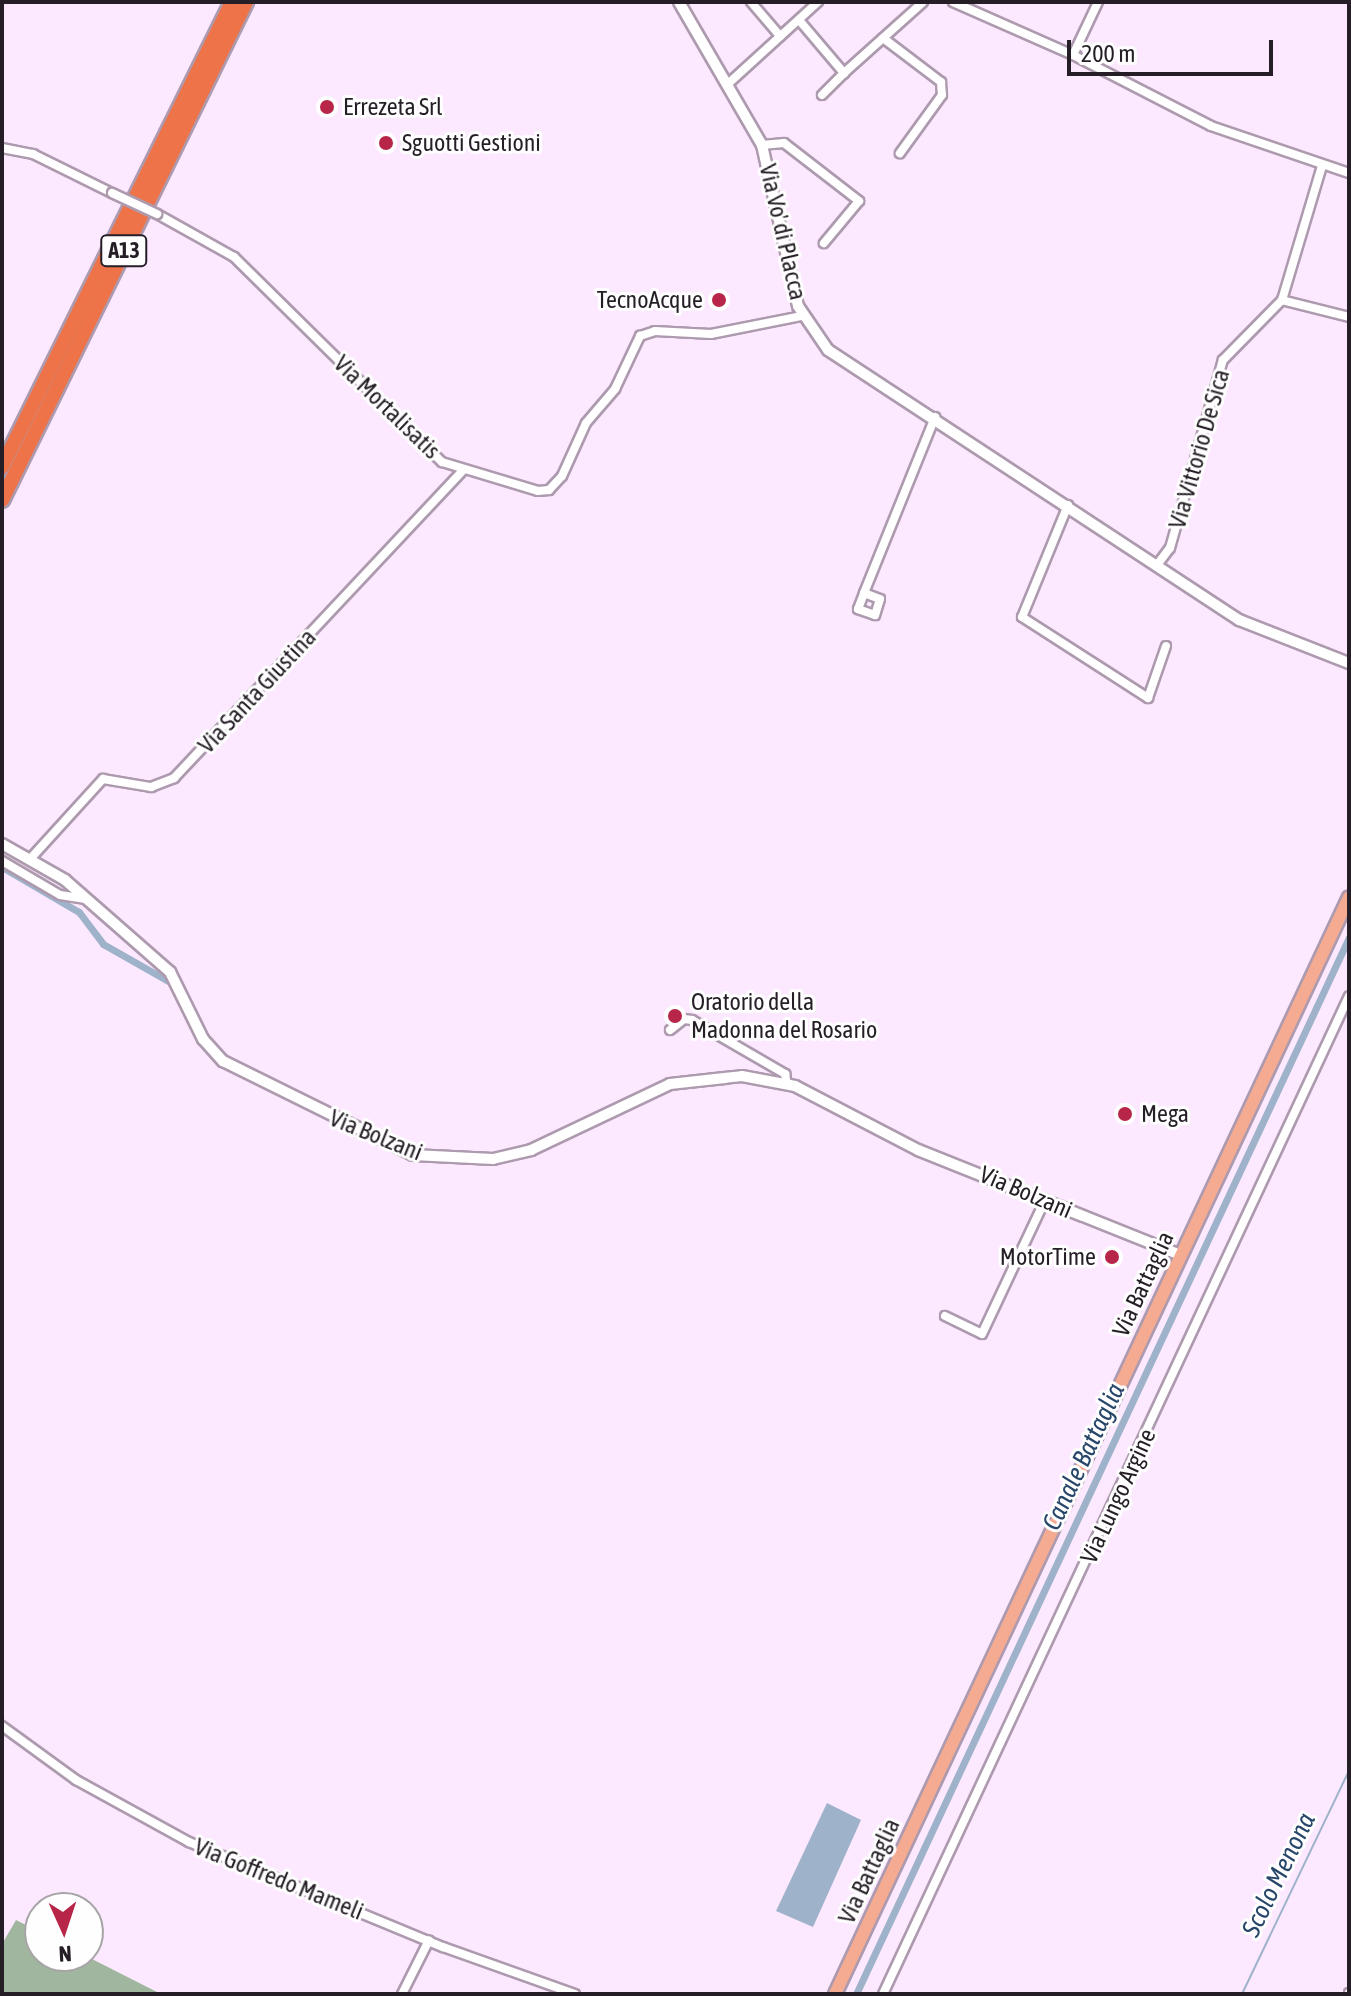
<!DOCTYPE html>
<style>
body{margin:0}
#map{position:relative;width:1351px;height:1996px;overflow:hidden;background:#fde9ff;font-family:"Asap Condensed",sans-serif}
div>[style]{position:absolute}
.forest>*{inset:0;background:#a1b69e}
.water>*{inset:0;background:#9eb2ca}
.stream>*{height:2px;margin:-1px;padding:0 1px;transform-origin:1px;border-radius:1px;background:#9eb2ca}
.canal>*{height:7px;margin:-3.5px;padding:0 3.5px;transform-origin:3.5px;border-radius:3.5px;background:#9eb2ca}
.roads{filter:drop-shadow(2px 0 #ad9aae) drop-shadow(-2px 0 #ad9aae) drop-shadow(0 2px #ad9aae) drop-shadow(0 -2px #ad9aae)}
.minor>*{height:8px;margin:-4px;padding:0 4px;transform-origin:4px;border-radius:4px;background:#fff}
.tertiary>*{height:10px;margin:-5px;padding:0 5px;transform-origin:5px;border-radius:5px;background:#fff}
.primary>*{height:12px;margin:-6px;padding:0 6px;transform-origin:6px;border-radius:6px;background:#f5ab91}
.motorway>*{height:14px;margin:-7px;padding:0 7px;transform-origin:7px;border-radius:7px;background:#ee7348}
.bridges{filter:drop-shadow(2px 0 #ad9aae) drop-shadow(-2px 0 #ad9aae) drop-shadow(0 2px #ad9aae) drop-shadow(0 -2px #ad9aae)}
.minor-bridge>*{height:8px;margin:-4px;padding:0 4px;transform-origin:4px;border-radius:4px;background:#fff}
.dots>*{width:22px;height:22px;translate:-50% -50%;box-sizing:border-box;border:4px solid #fefefe;border-radius:50%}
span{translate:-50% -50%;white-space:nowrap;text-align:center;line-height:1.15;-webkit-text-stroke:6px #fefefe;paint-order:stroke}
.shield-label span{padding:2px 6px;background:#fefefe;border:2px solid;border-radius:6px;-webkit-text-stroke-width:0}
.shield-label{font-size:22px;color:#251e26;font-weight:700}
.poi-label{font-size:24px;color:#251e26}
.left{translate:0 -50%;text-align:left}
.right{translate:-100% -50%;text-align:right}
.street-label{font-size:24px;color:#251e26}
.water-label{font-size:26px;color:#274669;font-style:italic}
.frame{position:absolute;inset:0;border:4px solid #251e26;pointer-events:none}
.north{position:absolute;left:24px;top:1892px;width:80px;height:80px;box-sizing:border-box;background:#fefefe;border:2px solid #a7a4a8;border-radius:50%;rotate:177deg;font-size:22px;font-weight:700;line-height:32px;text-align:center;color:#251e26}
.north::after{content:'';display:block;margin:auto;width:28px;height:36px;background:#b72648;clip-path:polygon(50% 0,100% 100%,50% 72%,0 100%)}
.scale{position:absolute;left:1067px;top:40px;width:206px;height:36px;box-sizing:border-box;border:4px solid #251e26;border-top:0;padding-left:10px;font-size:24px;line-height:28px;white-space:nowrap;color:#251e26;-webkit-text-stroke:6px #fefefe;paint-order:stroke}
</style>
<div id="map">
<div class="forest">
<div style="clip-path:polygon(16px 1920px,40px 1932px,40px 1956px,86px 1956px,161px 1994px,2px 1994px,2px 1944px)"></div>
</div>
<div class="water">
<div style="clip-path:polygon(827px 1803px,861px 1820px,813px 1927px,776px 1911px)"></div>
</div>
<div class="stream">
<div style="left:1242px;top:1994px;width:247px;rotate:-64.4deg"></div>
</div>
<div class="canal">
<div style="left:2px;top:867px;width:89px;rotate:30.3deg"></div>
<div style="left:79px;top:912px;width:40px;rotate:53deg"></div>
<div style="left:103px;top:944px;width:77px;rotate:29.6deg"></div>
<div style="left:856px;top:1994px;width:1166px;rotate:-64.99deg"></div>
</div>
<div class="roads">
<div class="minor">
<div style="left:751px;top:2px;width:45px;rotate:49.5deg"></div>
<div style="left:953px;top:2px;width:131px;rotate:23.8deg"></div>
<div style="left:1073px;top:55px;width:155px;rotate:27.2deg"></div>
<div style="left:1211px;top:126px;width:146px;rotate:18.8deg"></div>
<div style="left:799px;top:20px;width:70px;rotate:49.7deg"></div>
<div style="left:844px;top:73px;width:106px;rotate:-41.9deg"></div>
<div style="left:883px;top:38px;width:73px;rotate:37.2deg"></div>
<div style="left:941px;top:82px;width:13px;rotate:86deg"></div>
<div style="left:942px;top:95px;width:72px;rotate:125.9deg"></div>
<div style="left:1073px;top:55px;width:59px;rotate:-64.7deg"></div>
<div style="left:730px;top:82px;width:119px;rotate:-42.3deg"></div>
<div style="left:822px;top:95px;width:31px;rotate:-45deg"></div>
<div style="left:762px;top:145px;width:22px;rotate:-5deg"></div>
<div style="left:784px;top:143px;width:95px;rotate:37.7deg"></div>
<div style="left:859px;top:201px;width:55px;rotate:129.8deg"></div>
<div style="left:2px;top:148px;width:32px;rotate:11deg"></div>
<div style="left:33px;top:154px;width:88px;rotate:26.3deg"></div>
<div style="left:157px;top:214px;width:88px;rotate:29.2deg"></div>
<div style="left:234px;top:257px;width:292px;rotate:44.6deg"></div>
<div style="left:442px;top:462px;width:100px;rotate:16.8deg"></div>
<div style="left:538px;top:491px;width:11px;rotate:-5deg"></div>
<div style="left:549px;top:490px;width:19px;rotate:-47deg"></div>
<div style="left:562px;top:476px;width:58px;rotate:-65.6deg"></div>
<div style="left:586px;top:423px;width:45px;rotate:-49.5deg"></div>
<div style="left:615px;top:389px;width:59px;rotate:-64.7deg"></div>
<div style="left:640px;top:336px;width:16px;rotate:-18deg"></div>
<div style="left:655px;top:331px;width:56px;rotate:3.1deg"></div>
<div style="left:711px;top:334px;width:93px;rotate:-11.2deg"></div>
<div style="left:1282px;top:300px;width:69px;rotate:14.2deg"></div>
<div style="left:1068px;top:505px;width:121px;rotate:112.3deg"></div>
<div style="left:1022px;top:617px;width:150px;rotate:32.7deg"></div>
<div style="left:1148px;top:698px;width:55px;rotate:-70.9deg"></div>
<div style="left:1157px;top:565px;width:21px;rotate:-53deg"></div>
<div style="left:1170px;top:548px;width:195px;rotate:-74.3deg"></div>
<div style="left:1223px;top:360px;width:84px;rotate:-45.5deg"></div>
<div style="left:1282px;top:300px;width:140px;rotate:-73.4deg"></div>
<div style="left:864px;top:593px;width:17px;rotate:21deg"></div>
<div style="left:880px;top:599px;width:17px;rotate:107deg"></div>
<div style="left:875px;top:615px;width:18px;rotate:-161deg"></div>
<div style="left:858px;top:609px;width:17px;rotate:-69deg"></div>
<div style="left:864px;top:593px;width:190px;rotate:-68deg"></div>
<div style="left:31px;top:858px;width:107px;rotate:-47.7deg"></div>
<div style="left:103px;top:779px;width:49px;rotate:9.5deg"></div>
<div style="left:151px;top:787px;width:25px;rotate:-21deg"></div>
<div style="left:174px;top:778px;width:421px;rotate:-46.8deg"></div>
<div style="left:2px;top:861px;width:67px;rotate:30.4deg"></div>
<div style="left:60px;top:895px;width:26px;rotate:9deg"></div>
<div style="left:670px;top:1030px;width:18px;rotate:-38deg"></div>
<div style="left:684px;top:1019px;width:8px;rotate:7deg"></div>
<div style="left:692px;top:1020px;width:108px;rotate:30.1deg"></div>
<div style="left:785px;top:1074px;width:10px;rotate:79deg"></div>
<div style="left:945px;top:1316px;width:41px;rotate:25.9deg"></div>
<div style="left:982px;top:1334px;width:148px;rotate:-64.8deg"></div>
<div style="left:2px;top:1726px;width:92px;rotate:36.1deg"></div>
<div style="left:76px;top:1780px;width:129px;rotate:28.8deg"></div>
<div style="left:189px;top:1842px;width:275px;rotate:22.5deg"></div>
<div style="left:443px;top:1947px;width:140px;rotate:19.6deg"></div>
<div style="left:402px;top:1994px;width:60px;rotate:-63.4deg"></div>
<div style="left:883px;top:1994px;width:1101px;rotate:-64.97deg"></div>
<div style="left:1349px;top:1994px;width:1px;rotate:-90deg"></div>
</div>
<div class="tertiary">
<div style="left:679px;top:2px;width:165px;rotate:59.9deg"></div>
<div style="left:762px;top:145px;width:165px;rotate:77.4deg"></div>
<div style="left:798px;top:306px;width:53px;rotate:55.7deg"></div>
<div style="left:828px;top:350px;width:492px;rotate:33.3deg"></div>
<div style="left:1239px;top:620px;width:118px;rotate:21.4deg"></div>
<div style="left:2px;top:844px;width:73px;rotate:29.7deg"></div>
<div style="left:65px;top:880px;width:140px;rotate:41.2deg"></div>
<div style="left:170px;top:972px;width:75px;rotate:63.8deg"></div>
<div style="left:203px;top:1039px;width:30px;rotate:48deg"></div>
<div style="left:223px;top:1061px;width:212px;rotate:26.3deg"></div>
<div style="left:413px;top:1155px;width:80px;rotate:2.9deg"></div>
<div style="left:493px;top:1159px;width:39px;rotate:-13deg"></div>
<div style="left:531px;top:1150px;width:154px;rotate:-25.4deg"></div>
<div style="left:670px;top:1084px;width:72px;rotate:-6.3deg"></div>
<div style="left:742px;top:1076px;width:54px;rotate:10.7deg"></div>
<div style="left:795px;top:1086px;width:139px;rotate:27.5deg"></div>
<div style="left:918px;top:1150px;width:283px;rotate:21.8deg"></div>
</div>
<div class="primary">
<div style="left:835px;top:1994px;width:1211px;rotate:-64.89deg"></div>
</div>
<div class="motorway">
<div style="left:2px;top:467px;width:519px;rotate:-63.68deg"></div>
<div style="left:2px;top:500px;width:555px;rotate:-63.9deg"></div>
</div>
</div>
<div class="bridges">
<div class="minor-bridge">
<div style="left:112px;top:193px;width:50px;rotate:25deg"></div>
</div>
</div>
<div class="dots">
<div style="left:327px;top:107px;background:#b72648"></div>
<div style="left:386px;top:143px;background:#b72648"></div>
<div style="left:719px;top:300px;background:#b72648"></div>
<div style="left:675px;top:1016px;background:#b72648"></div>
<div style="left:1125px;top:1114px;background:#b72648"></div>
<div style="left:1112px;top:1257px;background:#b72648"></div>
</div>
<div class="shield-label">
<span style="left:124px;top:251px">A13</span>
</div>
<div class="poi-label">
<span class="left" style="left:343px;top:107px">Errezeta Srl</span>
<span class="left" style="left:402px;top:143px">Sguotti Gestioni</span>
<span class="right" style="left:703px;top:300px">TecnoAcque</span>
<span class="left" style="left:691px;top:1016px">Oratorio della<br>Madonna del Rosario</span>
<span class="left" style="left:1141px;top:1114px">Mega</span>
<span class="right" style="left:1096px;top:1257px">MotorTime</span>
</div>
<div class="street-label">
<span style="left:783px;top:232px;rotate:77deg">Via Vo' di Placca</span>
<span style="left:387px;top:407px;rotate:44deg">Via Mortalisatis</span>
<span style="left:1199px;top:449px;rotate:-74deg">Via Vittorio De Sica</span>
<span style="left:257px;top:691px;rotate:-47deg">Via Santa Giustina</span>
<span style="left:376px;top:1135px;rotate:22deg">Via Bolzani</span>
<span style="left:1026px;top:1192px;rotate:23deg">Via Bolzani</span>
<span style="left:1143px;top:1284px;rotate:-65deg">Via Battaglia</span>
<span style="left:1118px;top:1496px;rotate:-65deg">Via Lungo Argine</span>
<span style="left:869px;top:1871px;rotate:-65deg">Via Battaglia</span>
<span style="left:279px;top:1879px;rotate:22deg">Via Goffredo Mameli</span>
</div>
<div class="water-label">
<span style="left:1084px;top:1457px;rotate:-65deg">Canale Battaglia</span>
<span style="left:1279px;top:1875px;rotate:-64deg">Scolo Menona</span>
</div>
<div class="frame"></div>
<div class="north">N</div>
<div class="scale">200 m</div>
</div>
